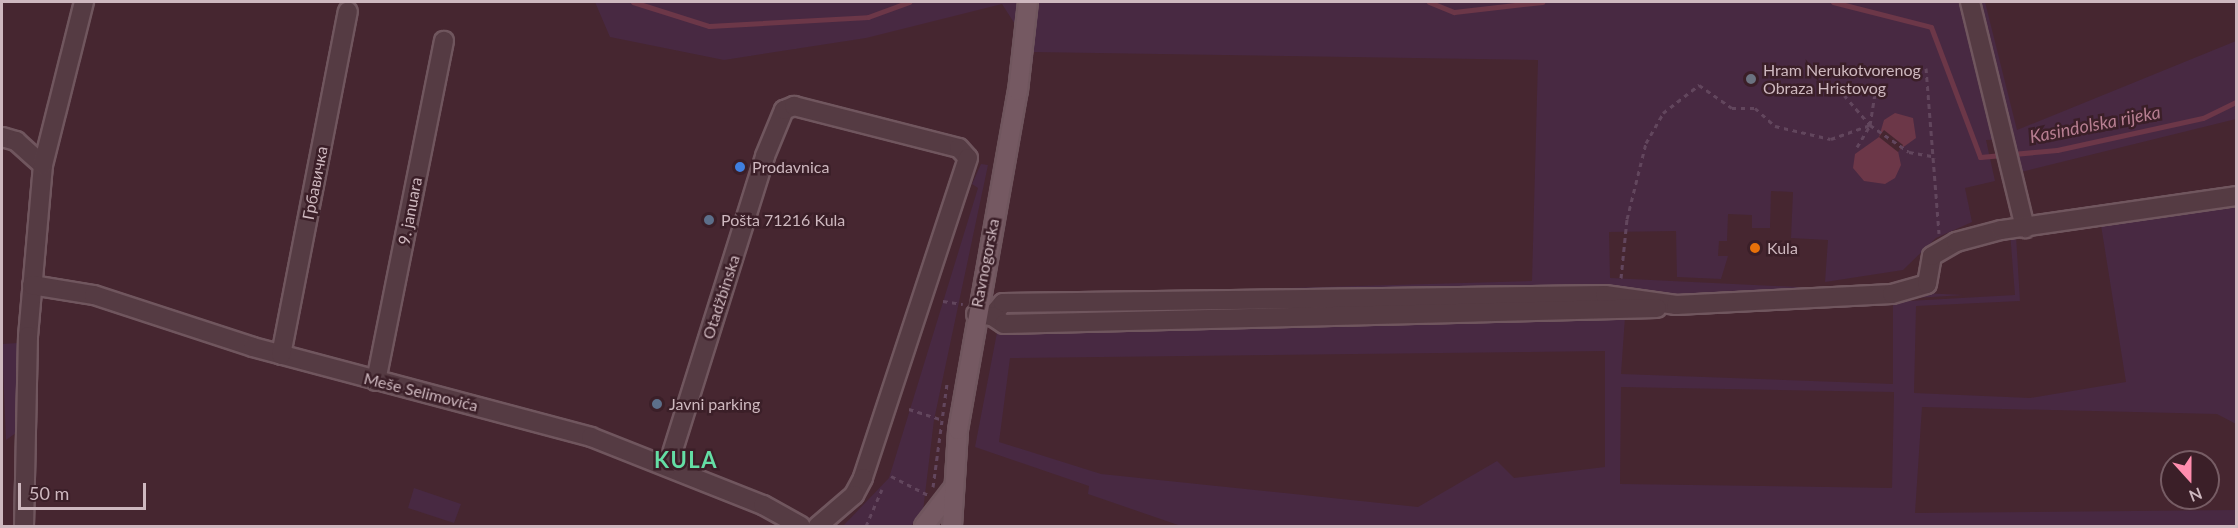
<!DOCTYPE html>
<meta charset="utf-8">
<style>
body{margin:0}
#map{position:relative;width:2238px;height:528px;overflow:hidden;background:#462630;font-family:Lato,sans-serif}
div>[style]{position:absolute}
.green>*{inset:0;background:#482942}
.water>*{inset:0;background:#6c3748}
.pier>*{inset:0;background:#462630}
.stream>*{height:5px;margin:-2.5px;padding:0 2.5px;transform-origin:2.5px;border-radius:2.5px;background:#6c3748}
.path>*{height:3px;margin-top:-1.5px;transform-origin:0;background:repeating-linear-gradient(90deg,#62465d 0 4.5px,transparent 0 9px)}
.roads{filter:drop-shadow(2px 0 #70565e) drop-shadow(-2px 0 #70565e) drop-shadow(0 2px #70565e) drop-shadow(0 -2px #70565e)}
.minor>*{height:18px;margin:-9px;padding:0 9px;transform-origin:9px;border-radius:9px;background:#553b43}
.major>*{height:18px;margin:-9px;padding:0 9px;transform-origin:9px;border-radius:9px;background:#755962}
.dots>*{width:16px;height:16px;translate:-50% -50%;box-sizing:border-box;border:3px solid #3b1f28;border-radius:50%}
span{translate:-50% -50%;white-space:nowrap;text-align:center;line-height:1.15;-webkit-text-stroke:5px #3b1f28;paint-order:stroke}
.poi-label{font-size:16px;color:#ceb8bf}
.left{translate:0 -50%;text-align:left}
.street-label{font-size:16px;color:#ceb8bf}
.water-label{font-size:18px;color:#b77e91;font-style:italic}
.district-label{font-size:22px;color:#64dea5;font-weight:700;letter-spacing:1.5px}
.frame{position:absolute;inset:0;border:3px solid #ceb8bf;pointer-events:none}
.north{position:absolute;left:2160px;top:450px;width:60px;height:60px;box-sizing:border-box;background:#3b1f28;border:2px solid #765c64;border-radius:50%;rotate:159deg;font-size:16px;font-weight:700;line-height:24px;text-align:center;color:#ceb8bf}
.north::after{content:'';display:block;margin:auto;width:21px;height:27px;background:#ff8dae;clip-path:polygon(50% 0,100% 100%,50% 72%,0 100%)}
.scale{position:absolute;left:18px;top:483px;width:128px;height:27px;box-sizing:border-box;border:3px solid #ceb8bf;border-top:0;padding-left:8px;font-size:18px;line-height:21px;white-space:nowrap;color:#ceb8bf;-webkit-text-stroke:4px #3b1f28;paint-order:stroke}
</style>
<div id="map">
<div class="green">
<div style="clip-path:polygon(evenodd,595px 2px,1985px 2px,2017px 130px,2236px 41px,2236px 119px,2021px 172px,2012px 139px,1986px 140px,1995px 181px,1965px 188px,1972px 222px,1936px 238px,1903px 270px,1825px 282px,1828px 240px,1791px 238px,1793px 192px,1771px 191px,1770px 228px,1752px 228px,1752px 215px,1728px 214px,1727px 241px,1719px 241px,1718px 256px,1728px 256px,1721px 279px,1677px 277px,1676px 231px,1609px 232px,1610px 278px,1964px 295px,1816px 304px,1890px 302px,2015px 295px,2010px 232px,2236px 198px,2236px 424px,2217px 414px,1922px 407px,1915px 513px,2236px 510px,2236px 526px,1181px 526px,1088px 494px,1089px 486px,975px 447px,1004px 296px,1532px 281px,1538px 60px,1033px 52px,1002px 4px,866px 38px,724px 60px,610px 37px,595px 2px,2101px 225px,2126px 382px,2030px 398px,1914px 393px,1916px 306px,2020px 301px,2016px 236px,2101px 225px,595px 2px,1893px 305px,1893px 384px,1621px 374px,1625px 317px,1893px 305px,595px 2px,1605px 351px,1605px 467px,1514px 478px,1497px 461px,1418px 507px,1101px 474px,999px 442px,1010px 358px,1605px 351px,595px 2px,1621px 387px,1894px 392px,1892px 488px,1620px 484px,1621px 387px)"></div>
<div style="clip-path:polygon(981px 164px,988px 165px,934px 420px,923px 511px,911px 526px,843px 526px,889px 478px,978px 188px,972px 184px)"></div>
<div style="clip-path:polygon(18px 343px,16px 433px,6px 440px,2px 344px)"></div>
<div style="clip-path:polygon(414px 488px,461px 504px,454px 523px,408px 508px)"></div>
</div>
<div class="water">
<div style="clip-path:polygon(1895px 113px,1913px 118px,1916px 138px,1898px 151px,1901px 165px,1895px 178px,1885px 184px,1864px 181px,1853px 168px,1855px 154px,1879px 137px,1884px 120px)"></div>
</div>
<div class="pier">
<div style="clip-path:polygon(1884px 130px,1903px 145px,1898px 152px,1879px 137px)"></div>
</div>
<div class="stream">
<div style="left:633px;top:2px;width:80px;rotate:17.5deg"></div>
<div style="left:709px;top:26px;width:159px;rotate:-3.2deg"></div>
<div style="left:868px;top:17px;width:44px;rotate:-20.1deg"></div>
<div style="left:1429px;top:2px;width:27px;rotate:22deg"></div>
<div style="left:1454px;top:12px;width:89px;rotate:-6.5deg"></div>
<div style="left:1833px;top:2px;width:101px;rotate:14.3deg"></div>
<div style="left:1931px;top:27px;width:139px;rotate:69.3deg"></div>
<div style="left:1980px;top:157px;width:77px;rotate:-5.2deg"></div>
<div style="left:2057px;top:150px;width:149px;rotate:-12.4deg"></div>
<div style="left:2203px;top:118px;width:37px;rotate:-26deg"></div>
</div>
<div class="path">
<div style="left:1926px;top:68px;width:166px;rotate:85.5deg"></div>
<div style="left:1844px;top:95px;width:40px;rotate:49deg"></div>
<div style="left:1857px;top:147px;width:26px;rotate:-59deg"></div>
<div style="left:1870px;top:125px;width:38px;rotate:-81deg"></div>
<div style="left:1621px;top:278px;width:59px;rotate:-84.2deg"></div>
<div style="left:1627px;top:219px;width:78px;rotate:-76deg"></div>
<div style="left:1646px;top:143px;width:34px;rotate:-60deg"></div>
<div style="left:1663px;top:113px;width:46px;rotate:-37.9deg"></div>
<div style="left:1699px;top:85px;width:40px;rotate:34.9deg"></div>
<div style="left:1732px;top:108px;width:23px"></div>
<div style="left:1755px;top:108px;width:27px;rotate:42deg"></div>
<div style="left:1775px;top:126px;width:57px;rotate:13.1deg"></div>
<div style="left:1831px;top:139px;width:41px;rotate:-19.7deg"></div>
<div style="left:1870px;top:125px;width:47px;rotate:34.7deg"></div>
<div style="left:1909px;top:152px;width:27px;rotate:10deg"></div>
<div style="left:943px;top:301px;width:20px;rotate:9deg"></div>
<div style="left:909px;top:409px;width:32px;rotate:18deg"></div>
<div style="left:891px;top:476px;width:42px;rotate:27.2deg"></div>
<div style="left:933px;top:487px;width:104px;rotate:-82.3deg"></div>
<div style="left:866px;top:526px;width:40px;rotate:-66.6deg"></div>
</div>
<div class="roads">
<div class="minor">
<div style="left:1970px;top:2px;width:233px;rotate:76.3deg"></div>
<div style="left:2px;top:137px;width:15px;rotate:16deg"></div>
<div style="left:16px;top:141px;width:36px;rotate:42deg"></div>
<div style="left:43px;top:165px;width:172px;rotate:95deg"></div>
<div style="left:28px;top:336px;width:190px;rotate:91.2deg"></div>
<div style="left:43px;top:165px;width:168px;rotate:-75.9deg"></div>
<div style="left:32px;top:285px;width:63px;rotate:9.2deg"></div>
<div style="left:94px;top:295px;width:167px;rotate:18.1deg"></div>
<div style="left:253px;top:347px;width:350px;rotate:14.9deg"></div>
<div style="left:591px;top:437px;width:185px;rotate:21.6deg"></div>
<div style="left:763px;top:505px;width:43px;rotate:28.9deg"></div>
<div style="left:976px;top:314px;width:16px;rotate:7deg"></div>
<div style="left:992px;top:316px;width:17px;rotate:-50deg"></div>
<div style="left:1003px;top:303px;width:602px;rotate:-0.76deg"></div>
<div style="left:1605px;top:295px;width:72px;rotate:8deg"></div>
<div style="left:1676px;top:305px;width:216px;rotate:-2.9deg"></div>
<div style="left:1892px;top:294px;width:36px;rotate:-16deg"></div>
<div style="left:1927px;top:284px;width:28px;rotate:-80deg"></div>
<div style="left:1932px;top:256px;width:28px;rotate:-30deg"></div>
<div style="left:1956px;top:242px;width:47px;rotate:-14.9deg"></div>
<div style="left:2001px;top:230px;width:237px;rotate:-8.2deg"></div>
<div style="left:992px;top:316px;width:14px;rotate:34deg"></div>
<div style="left:1004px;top:324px;width:653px;rotate:-1.4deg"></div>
<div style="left:281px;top:355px;width:350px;rotate:-79deg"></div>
<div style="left:376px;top:381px;width:347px;rotate:-78.7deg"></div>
<div style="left:668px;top:466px;width:325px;rotate:-72.6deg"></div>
<div style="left:765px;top:156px;width:50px;rotate:-67.6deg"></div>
<div style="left:784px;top:110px;width:11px;rotate:-22deg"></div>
<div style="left:794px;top:106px;width:170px;rotate:14.3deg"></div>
<div style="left:959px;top:148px;width:13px;rotate:48deg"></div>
<div style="left:968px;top:158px;width:337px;rotate:108.2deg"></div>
<div style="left:863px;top:478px;width:19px;rotate:118deg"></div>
<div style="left:854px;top:495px;width:48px;rotate:139.3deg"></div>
</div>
<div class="major">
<div style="left:924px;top:526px;width:49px;rotate:-52.4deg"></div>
<div style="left:952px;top:526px;width:96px;rotate:-86.4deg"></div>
<div style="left:958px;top:430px;width:344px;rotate:-80deg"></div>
<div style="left:1018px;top:91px;width:90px;rotate:-83.6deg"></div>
</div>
</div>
<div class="dots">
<div style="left:1751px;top:79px;background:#6b7280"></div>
<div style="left:740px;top:167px;background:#3f7fe0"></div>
<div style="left:709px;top:220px;background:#5c6f8a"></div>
<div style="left:1755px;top:248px;background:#e8710a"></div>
<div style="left:657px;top:404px;background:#5c6f8a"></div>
</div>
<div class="poi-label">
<span class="left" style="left:1763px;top:79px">Hram Nerukotvorenog<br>Obraza Hristovog</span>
<span class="left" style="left:752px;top:167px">Prodavnica</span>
<span class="left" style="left:721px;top:220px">Pošta 71216 Kula</span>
<span class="left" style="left:1767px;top:248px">Kula</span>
<span class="left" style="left:669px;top:404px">Javni parking</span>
</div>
<div class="street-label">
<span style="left:315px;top:183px;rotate:-79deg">Грбавичка</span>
<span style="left:410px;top:211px;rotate:-79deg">9. januara</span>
<span style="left:985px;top:263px;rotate:-79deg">Ravnogorska</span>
<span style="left:721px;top:297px;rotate:-72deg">Otadžbinska</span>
<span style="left:421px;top:392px;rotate:14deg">Meše Selimovića</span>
</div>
<div class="water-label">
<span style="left:2095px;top:124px;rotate:-11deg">Kasindolska rijeka</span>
</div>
<div class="district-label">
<span style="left:686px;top:460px">KULA</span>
</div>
<div class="frame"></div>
<div class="north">N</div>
<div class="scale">50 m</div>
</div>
